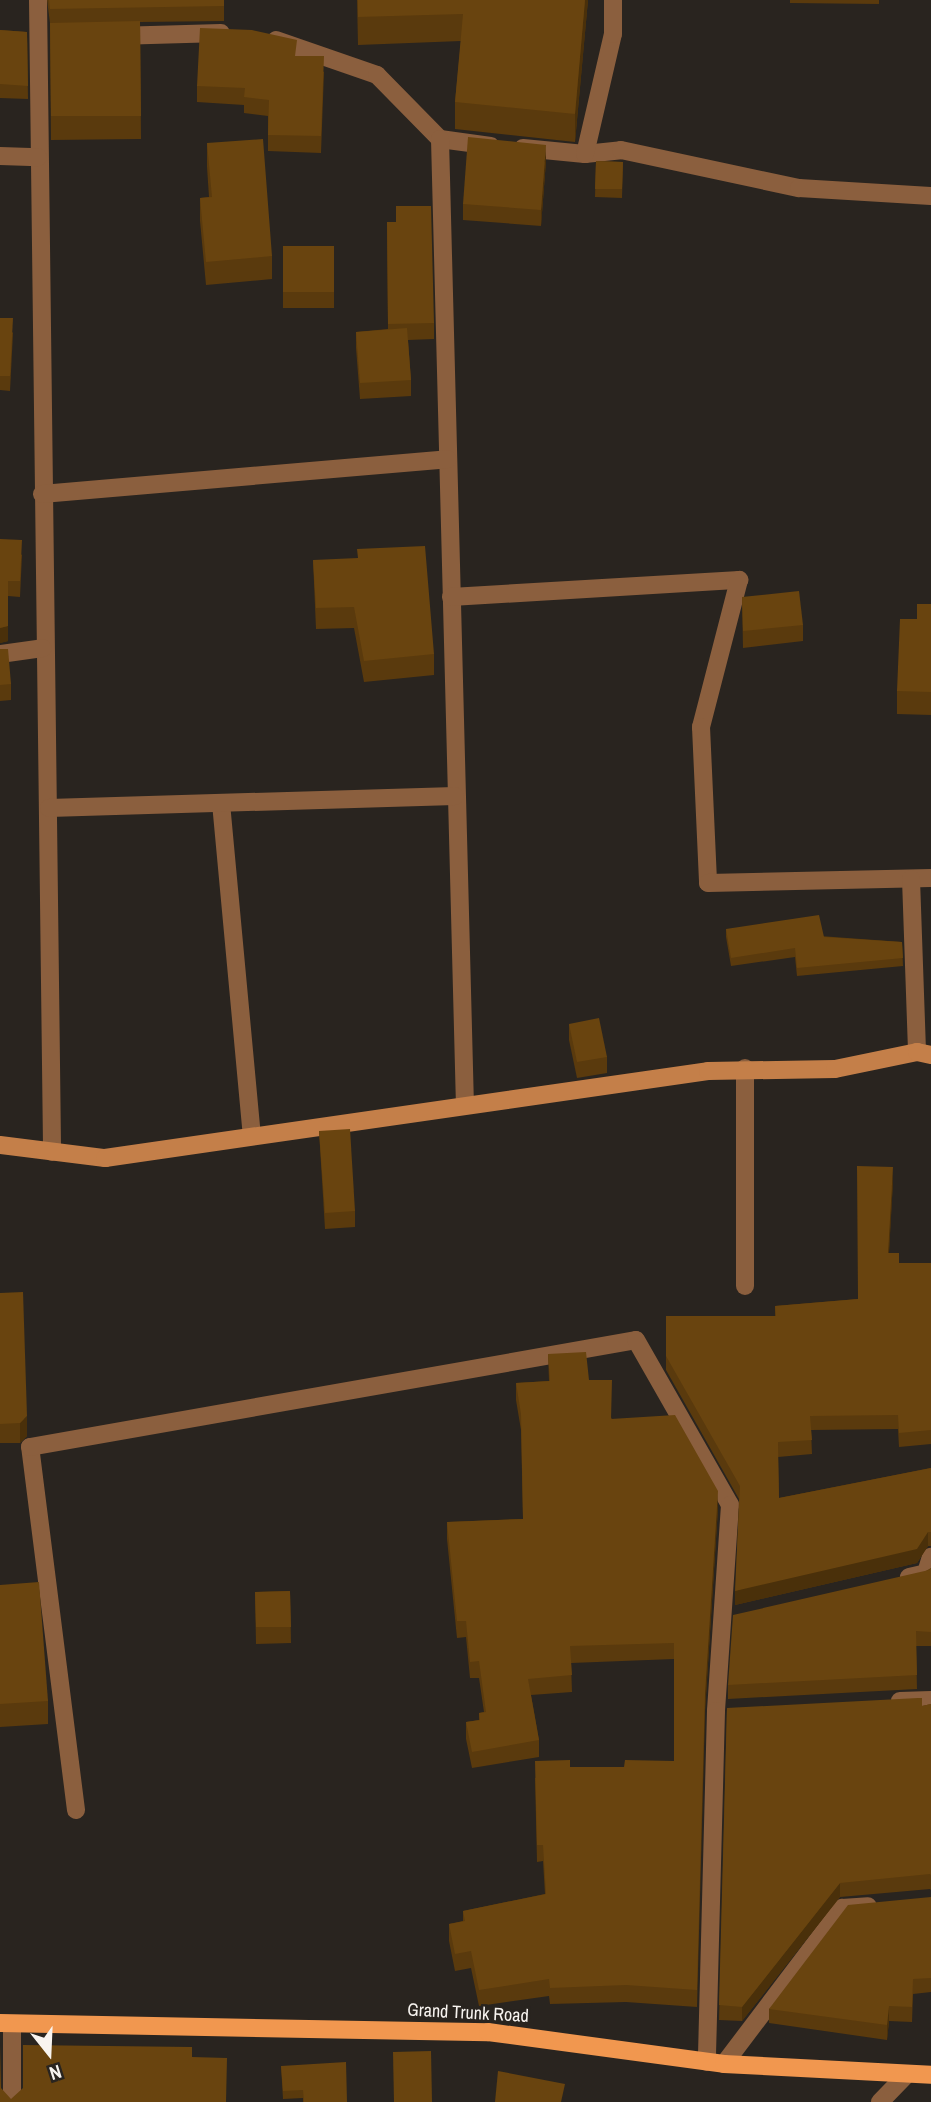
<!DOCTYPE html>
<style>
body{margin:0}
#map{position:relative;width:931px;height:2102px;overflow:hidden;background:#29241f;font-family:"Archivo Narrow",sans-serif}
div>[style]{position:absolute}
.street>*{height:18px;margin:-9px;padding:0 9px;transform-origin:9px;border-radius:9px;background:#8b5f3e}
.secondary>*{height:18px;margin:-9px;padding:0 9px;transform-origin:9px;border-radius:9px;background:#c47f49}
.primary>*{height:18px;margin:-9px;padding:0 9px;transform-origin:9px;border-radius:9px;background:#f1974f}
.wall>*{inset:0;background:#5a3a0d}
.shaded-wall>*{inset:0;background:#4a300a}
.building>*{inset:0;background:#69440f}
span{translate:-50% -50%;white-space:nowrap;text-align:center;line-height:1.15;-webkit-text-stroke:5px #29241f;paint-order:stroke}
.street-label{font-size:18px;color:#f8f4f0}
.north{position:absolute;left:14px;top:2018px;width:70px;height:70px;-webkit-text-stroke:5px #29241f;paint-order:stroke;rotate:162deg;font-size:19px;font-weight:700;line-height:28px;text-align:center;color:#f8f4f0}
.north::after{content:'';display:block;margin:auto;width:24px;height:32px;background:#f8f4f0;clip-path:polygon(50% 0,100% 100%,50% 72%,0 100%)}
</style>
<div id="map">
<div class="street">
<div style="left:38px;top:0;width:1152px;rotate:89.3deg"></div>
<div style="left:116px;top:36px;width:105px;rotate:-1.6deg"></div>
<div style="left:276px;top:40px;width:107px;rotate:19.1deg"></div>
<div style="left:377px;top:75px;width:90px;rotate:45.5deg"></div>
<div style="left:440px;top:139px;width:51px;rotate:7.8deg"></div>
<div style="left:440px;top:139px;width:965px;rotate:88.52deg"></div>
<div style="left:523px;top:148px;width:62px;rotate:5.5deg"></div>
<div style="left:585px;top:154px;width:36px;rotate:-6deg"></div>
<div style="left:621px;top:150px;width:182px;rotate:12.1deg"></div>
<div style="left:799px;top:188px;width:132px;rotate:3.5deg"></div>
<div style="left:585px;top:154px;width:123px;rotate:-76.9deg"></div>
<div style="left:613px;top:34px;width:34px;rotate:-90deg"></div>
<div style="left:0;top:156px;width:38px;rotate:2deg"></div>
<div style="left:42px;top:494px;width:407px;rotate:-4.9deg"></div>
<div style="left:451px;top:597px;width:289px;rotate:-3.4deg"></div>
<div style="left:739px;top:580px;width:152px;rotate:104.5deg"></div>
<div style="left:701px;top:727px;width:156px;rotate:87.4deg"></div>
<div style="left:708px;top:883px;width:223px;rotate:-1.3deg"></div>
<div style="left:0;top:654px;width:43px;rotate:-7.9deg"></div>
<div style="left:221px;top:803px;width:334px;rotate:84.7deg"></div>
<div style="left:49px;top:808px;width:406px;rotate:-1.7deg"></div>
<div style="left:911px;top:879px;width:173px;rotate:88deg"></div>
<div style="left:745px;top:1068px;width:218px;rotate:90deg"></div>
<div style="left:909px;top:1577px;width:17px;rotate:-13deg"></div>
<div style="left:926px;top:1573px;width:17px;rotate:-73deg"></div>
<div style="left:900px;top:1701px;width:31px;rotate:-2deg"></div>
<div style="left:76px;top:1810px;width:366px;rotate:-97.2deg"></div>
<div style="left:30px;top:1447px;width:615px;rotate:-10.01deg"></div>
<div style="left:636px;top:1340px;width:190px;rotate:60.3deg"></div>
<div style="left:730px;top:1505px;width:206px;rotate:93.9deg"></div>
<div style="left:716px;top:1711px;width:351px;rotate:91.5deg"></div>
<div style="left:724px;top:2064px;width:196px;rotate:-52.9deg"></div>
<div style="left:842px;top:1908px;width:26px;rotate:-4deg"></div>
<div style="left:12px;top:2102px;width:78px;rotate:-90deg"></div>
<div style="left:880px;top:2102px;width:39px;rotate:-46deg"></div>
</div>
<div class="secondary">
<div style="left:0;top:1145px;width:106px;rotate:7.1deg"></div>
<div style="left:105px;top:1158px;width:609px;rotate:-8.21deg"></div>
<div style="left:708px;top:1071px;width:127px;rotate:-0.9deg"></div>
<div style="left:835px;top:1069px;width:84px;rotate:-11.7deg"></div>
<div style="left:917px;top:1052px;width:14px;rotate:12deg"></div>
</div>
<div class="primary">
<div style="left:0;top:2023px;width:488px;rotate:1.1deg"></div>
<div style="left:488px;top:2032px;width:238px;rotate:7.7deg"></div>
<div style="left:724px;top:2064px;width:207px;rotate:3deg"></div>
</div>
<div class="wall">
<div style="clip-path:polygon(47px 0,224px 0,224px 21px,140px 22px,141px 139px,51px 140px,50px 23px)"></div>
<div style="clip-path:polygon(357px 0,588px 0,575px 142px,455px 129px,455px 102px,461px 41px,358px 45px)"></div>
<div style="clip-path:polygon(790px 0,879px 0,879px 4px,790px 3px)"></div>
<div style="clip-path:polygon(0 30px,27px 32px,28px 99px,0 98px)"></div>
<div style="clip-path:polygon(297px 56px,324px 72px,321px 153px,268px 151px,268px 116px,244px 113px,244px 105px,197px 102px,197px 86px)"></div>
<div style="clip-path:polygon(207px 143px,272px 256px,272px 279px,206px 285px,200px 221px,200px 198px,209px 197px,207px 167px)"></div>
<div style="clip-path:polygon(546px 161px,541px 226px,463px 220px,463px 204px)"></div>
<div style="clip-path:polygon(596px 161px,623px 162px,622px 198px,595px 197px)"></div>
<div style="clip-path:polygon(387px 222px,434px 323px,434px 339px,408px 340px,411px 380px,411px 396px,360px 399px,356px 348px,356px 332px,388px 329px)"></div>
<div style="clip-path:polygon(283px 246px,334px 246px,334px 308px,283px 308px)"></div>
<div style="clip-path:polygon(0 318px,13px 333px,10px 391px,0 390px)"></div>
<div style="clip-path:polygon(0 539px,22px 555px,20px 597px,8px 596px,8px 641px,0 643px)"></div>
<div style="clip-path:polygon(313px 560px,434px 654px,434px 675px,364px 682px,354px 628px,316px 629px)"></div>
<div style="clip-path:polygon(742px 597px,803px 625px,803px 641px,743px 648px)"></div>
<div style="clip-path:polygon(931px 604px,931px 715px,897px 714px,897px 691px,917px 619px)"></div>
<div style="clip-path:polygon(0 649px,11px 684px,11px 700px,0 701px)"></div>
<div style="clip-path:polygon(726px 929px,902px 942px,903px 966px,797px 976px,795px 957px,731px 966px,726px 937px)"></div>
<div style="clip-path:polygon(569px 1024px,607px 1057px,607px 1073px,577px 1078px,569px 1040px)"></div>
<div style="clip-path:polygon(319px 1131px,355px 1211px,355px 1227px,325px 1229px)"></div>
<div style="clip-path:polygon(893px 1181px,889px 1253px,899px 1263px,931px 1263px,931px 1444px,899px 1447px,898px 1429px,811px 1430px,812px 1454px,778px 1457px,779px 1498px,931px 1468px,931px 1546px,928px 1546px,917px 1563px,735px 1605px,739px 1499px,666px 1370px,666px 1316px,775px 1316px,775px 1306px,858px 1299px)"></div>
<div style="clip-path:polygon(0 1293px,27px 1436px,20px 1443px,0 1443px)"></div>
<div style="clip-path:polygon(548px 1354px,589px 1380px,612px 1419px,718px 1508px,705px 1711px,697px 2007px,626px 2002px,550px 2004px,549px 1996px,479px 2006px,471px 1968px,455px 1971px,449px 1941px,449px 1924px,463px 1921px,463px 1911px,545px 1894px,543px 1861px,537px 1862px,535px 1778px,570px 1767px,624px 1767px,674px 1761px,674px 1659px,571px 1663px,572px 1692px,531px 1695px,539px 1740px,539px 1757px,472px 1768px,466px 1739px,466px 1722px,479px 1720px,479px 1713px,484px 1712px,479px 1678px,470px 1678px,466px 1637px,457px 1638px,447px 1539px,447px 1522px,523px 1519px,521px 1430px,516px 1400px,516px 1383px,549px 1381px)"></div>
<div style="clip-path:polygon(931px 1568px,931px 1646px,916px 1646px,917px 1689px,728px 1699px,728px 1685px)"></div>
<div style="clip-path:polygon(0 1585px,48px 1701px,48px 1724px,0 1727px)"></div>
<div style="clip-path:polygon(290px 1591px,291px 1643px,256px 1644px,255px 1592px)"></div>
<div style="clip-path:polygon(931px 1704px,931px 1890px,930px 1889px,840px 1897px,742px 2021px,719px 2020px,727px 1708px,922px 1706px)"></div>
<div style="clip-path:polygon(931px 1897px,931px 1992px,913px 1994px,912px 2022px,889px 2021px,887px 2040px,769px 2023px,769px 2009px)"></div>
<div style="clip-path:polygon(281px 2066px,347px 2102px,303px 2102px,303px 2098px,283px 2099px)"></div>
</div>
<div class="shaded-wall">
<div style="clip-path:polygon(585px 0,588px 0,575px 142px,575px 114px)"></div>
<div style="clip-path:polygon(546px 145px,546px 161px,541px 226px,541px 210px)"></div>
<div style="clip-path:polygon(8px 626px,8px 641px,0 643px,0 628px)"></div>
<div style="clip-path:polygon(893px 1167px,893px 1181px,888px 1267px,888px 1253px)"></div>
<div style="clip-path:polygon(27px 1416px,27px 1436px,20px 1443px,20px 1423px)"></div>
<div style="clip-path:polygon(718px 1491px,718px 1508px,705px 1711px,697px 2007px,705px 1694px)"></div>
<div style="clip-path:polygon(928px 1532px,928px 1546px,917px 1563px,735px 1605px,735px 1591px)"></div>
<div style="clip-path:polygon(840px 1883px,840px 1897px,742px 2021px,742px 2007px)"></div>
<div style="clip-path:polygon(889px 2006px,889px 2021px,887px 2040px,887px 2025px)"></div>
</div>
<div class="building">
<div style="clip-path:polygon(49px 0,224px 0,224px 6px,50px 9px)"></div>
<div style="clip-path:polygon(358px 0,585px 0,575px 114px,455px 102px,463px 14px,358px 17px)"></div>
<div style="clip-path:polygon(140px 21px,141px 116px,51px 116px,50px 23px)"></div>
<div style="clip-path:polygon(200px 28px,252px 30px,297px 40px,295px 56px,324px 56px,321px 136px,268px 135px,269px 100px,244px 97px,245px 88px,197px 86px)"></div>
<div style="clip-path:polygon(0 30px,27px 32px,28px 86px,0 84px)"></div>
<div style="clip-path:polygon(468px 137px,546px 145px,541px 210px,463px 204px)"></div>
<div style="clip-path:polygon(263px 139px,272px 256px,206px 262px,200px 198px,212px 197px,207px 143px)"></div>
<div style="clip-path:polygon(596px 161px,623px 162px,622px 189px,595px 189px)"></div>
<div style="clip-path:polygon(396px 206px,431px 206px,434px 323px,388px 324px,387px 222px,396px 222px)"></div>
<div style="clip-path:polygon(283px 246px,334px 246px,334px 292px,283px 292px)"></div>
<div style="clip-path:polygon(0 318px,13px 318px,10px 376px,0 376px)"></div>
<div style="clip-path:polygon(407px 328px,411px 380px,360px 383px,356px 332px)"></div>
<div style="clip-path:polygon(0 539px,22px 540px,20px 581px,8px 581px,8px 626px,0 628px)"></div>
<div style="clip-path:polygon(425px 546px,434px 654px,364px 661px,354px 607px,316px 608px,313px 560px,358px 558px,357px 549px)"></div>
<div style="clip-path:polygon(799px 591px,803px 625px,743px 631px,742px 597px)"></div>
<div style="clip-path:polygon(917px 604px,931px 604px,931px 692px,897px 691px,900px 619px,917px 619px)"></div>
<div style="clip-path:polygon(0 649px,8px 649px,11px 684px,0 685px)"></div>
<div style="clip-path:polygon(819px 915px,824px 937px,902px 942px,903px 958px,797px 968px,795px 948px,731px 958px,726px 929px)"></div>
<div style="clip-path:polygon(599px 1018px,607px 1057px,577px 1062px,569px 1024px)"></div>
<div style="clip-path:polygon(350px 1129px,355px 1211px,325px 1213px,319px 1131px)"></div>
<div style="clip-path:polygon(857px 1166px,893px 1167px,888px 1253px,899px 1253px,899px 1263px,931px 1263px,931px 1430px,899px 1433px,898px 1415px,810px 1416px,812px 1440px,778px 1442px,779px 1498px,931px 1468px,931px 1532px,928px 1532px,917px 1549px,735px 1591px,740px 1486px,666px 1356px,666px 1316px,776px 1316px,775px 1306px,858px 1299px)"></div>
<div style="clip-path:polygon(23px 1292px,27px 1416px,20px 1423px,0 1424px,0 1293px)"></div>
<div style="clip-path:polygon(586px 1352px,589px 1380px,612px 1380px,611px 1419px,675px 1415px,718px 1491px,705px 1694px,697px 1990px,626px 1985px,550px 1988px,549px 1979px,479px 1990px,471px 1951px,455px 1954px,449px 1924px,465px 1921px,463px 1911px,546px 1894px,543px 1845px,537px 1845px,535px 1761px,570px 1760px,570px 1767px,624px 1767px,625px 1760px,674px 1761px,674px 1643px,570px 1646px,572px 1675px,528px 1679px,539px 1740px,472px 1752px,466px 1722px,480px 1720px,479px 1713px,486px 1712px,479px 1661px,470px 1662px,466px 1621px,457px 1621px,447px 1522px,523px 1519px,521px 1414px,516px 1383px,550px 1381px,548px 1354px)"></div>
<div style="clip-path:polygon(931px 1568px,931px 1632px,916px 1631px,917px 1675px,728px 1685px,733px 1615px,929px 1570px)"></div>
<div style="clip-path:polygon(39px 1582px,48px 1701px,0 1704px,0 1585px)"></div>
<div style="clip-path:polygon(290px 1591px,291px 1627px,256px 1627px,255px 1592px)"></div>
<div style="clip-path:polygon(918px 1698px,922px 1698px,922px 1706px,931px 1704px,931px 1875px,930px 1874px,840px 1883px,742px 2007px,719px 2005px,727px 1708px)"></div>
<div style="clip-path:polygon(931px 1897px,931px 1978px,913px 1979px,912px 2007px,889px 2006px,887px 2025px,769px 2009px,848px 1905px)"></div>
<div style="clip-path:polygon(0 2045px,1px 2088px,11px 2099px,23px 2088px,23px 2045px,192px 2047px,192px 2057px,227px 2058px,226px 2102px,0 2102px)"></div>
<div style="clip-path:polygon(431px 2051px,432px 2102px,394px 2102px,393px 2052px)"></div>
<div style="clip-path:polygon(346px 2062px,347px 2102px,304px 2102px,303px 2090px,283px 2091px,281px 2066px)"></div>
<div style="clip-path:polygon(498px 2071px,565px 2084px,561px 2102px,495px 2102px)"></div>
</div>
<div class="street-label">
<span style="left:468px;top:2013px;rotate:3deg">Grand Trunk Road</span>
</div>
<div class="north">N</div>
</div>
